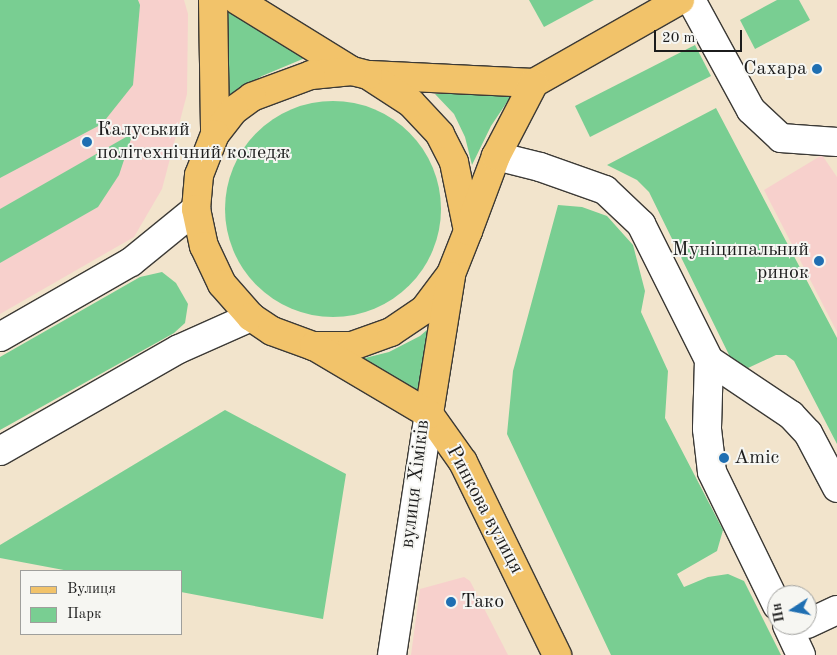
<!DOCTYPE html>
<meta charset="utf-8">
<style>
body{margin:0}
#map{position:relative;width:837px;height:655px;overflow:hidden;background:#f2e4cc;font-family:"Old Standard TT",serif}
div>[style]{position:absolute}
.built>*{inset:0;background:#f7d0cc}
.green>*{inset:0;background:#79ce92}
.round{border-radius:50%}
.roads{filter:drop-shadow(1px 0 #3c3a36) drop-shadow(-1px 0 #3c3a36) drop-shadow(0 1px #3c3a36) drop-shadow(0 -1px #3c3a36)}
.minor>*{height:28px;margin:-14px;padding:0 14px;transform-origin:14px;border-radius:14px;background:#fff}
.major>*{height:28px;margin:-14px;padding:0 14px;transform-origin:14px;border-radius:14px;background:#f2c36a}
.dots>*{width:14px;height:14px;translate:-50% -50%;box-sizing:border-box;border:2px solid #f6f6f2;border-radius:50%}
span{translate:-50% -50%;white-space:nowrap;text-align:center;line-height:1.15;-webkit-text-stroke:4px #f6f6f2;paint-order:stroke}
.poi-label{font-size:20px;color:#1c1c1c}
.right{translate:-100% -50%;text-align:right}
.left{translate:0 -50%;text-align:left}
.street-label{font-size:20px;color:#1c1c1c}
.legend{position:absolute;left:20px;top:570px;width:162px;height:65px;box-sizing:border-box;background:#f6f6f2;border:1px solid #9f9f9c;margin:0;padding:6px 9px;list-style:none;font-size:15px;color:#1c1c1c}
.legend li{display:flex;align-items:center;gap:10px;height:25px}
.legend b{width:25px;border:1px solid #9f9f9c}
.north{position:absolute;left:767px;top:585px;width:50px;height:50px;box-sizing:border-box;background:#f6f6f2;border:1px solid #9f9f9c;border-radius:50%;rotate:259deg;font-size:14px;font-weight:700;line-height:20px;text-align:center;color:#1c1c1c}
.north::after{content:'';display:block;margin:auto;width:18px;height:22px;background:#1f6fb2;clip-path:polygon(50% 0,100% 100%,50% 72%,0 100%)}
.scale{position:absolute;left:654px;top:30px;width:88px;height:22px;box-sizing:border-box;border:2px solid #1c1c1c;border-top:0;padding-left:6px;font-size:15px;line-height:18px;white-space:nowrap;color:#1c1c1c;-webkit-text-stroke:4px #f6f6f2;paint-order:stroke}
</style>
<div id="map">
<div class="built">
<div style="clip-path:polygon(0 0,184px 0,188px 14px,187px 94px,162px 189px,134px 237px,0 314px)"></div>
<div style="clip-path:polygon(822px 155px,837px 177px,837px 332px,764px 190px)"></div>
<div style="clip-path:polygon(464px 577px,470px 581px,508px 655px,411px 655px,420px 589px)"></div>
</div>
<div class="green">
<div style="clip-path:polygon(0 0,138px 0,140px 5px,133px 85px,102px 124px,0 178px)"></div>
<div style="clip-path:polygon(529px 0,594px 0,544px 27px)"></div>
<div style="clip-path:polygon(777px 0,799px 0,810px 20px,755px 49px,740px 20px)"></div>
<div style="clip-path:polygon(228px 7px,265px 34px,305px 58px,262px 76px,227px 97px)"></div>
<div style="clip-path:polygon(695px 45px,711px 76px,590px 137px,575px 106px)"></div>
<div style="clip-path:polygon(513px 93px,491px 126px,472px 165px,465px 137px,454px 114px,435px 94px)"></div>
<div class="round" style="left:225px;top:101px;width:216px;height:216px"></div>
<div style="clip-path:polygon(716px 108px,837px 338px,837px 444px,794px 361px,786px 355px,776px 355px,748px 368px,733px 363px,649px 192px,637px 180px,607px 165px)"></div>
<div style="clip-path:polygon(133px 133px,119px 175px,98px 207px,0 263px,0 209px)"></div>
<div style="clip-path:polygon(558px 205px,582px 207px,607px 216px,633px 245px,645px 291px,641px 312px,668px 371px,665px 418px,723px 530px,717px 551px,677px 574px,684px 587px,708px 577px,728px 574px,744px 581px,781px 655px,611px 655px,507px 434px,513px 371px)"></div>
<div style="clip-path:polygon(162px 272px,176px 283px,188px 304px,185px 323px,174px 333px,0 430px,0 357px,140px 277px)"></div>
<div style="clip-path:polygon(436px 322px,418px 396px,361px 359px,389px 352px,420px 336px)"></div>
<div style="clip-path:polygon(225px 410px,346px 474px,323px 619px,181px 592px,181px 571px,69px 571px,0 558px,0 545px)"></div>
</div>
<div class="roads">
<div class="minor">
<div style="left:691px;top:0;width:125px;rotate:61.4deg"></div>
<div style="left:751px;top:110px;width:41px;rotate:43deg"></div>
<div style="left:781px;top:138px;width:56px;rotate:4.1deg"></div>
<div style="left:496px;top:156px;width:45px;rotate:14deg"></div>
<div style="left:540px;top:167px;width:69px;rotate:19.5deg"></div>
<div style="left:605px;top:190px;width:50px;rotate:43.4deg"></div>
<div style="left:641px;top:224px;width:152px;rotate:63.4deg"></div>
<div style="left:709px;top:360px;width:69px;rotate:91.7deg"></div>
<div style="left:707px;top:429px;width:43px;rotate:83.4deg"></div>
<div style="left:712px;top:472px;width:148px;rotate:64deg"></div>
<div style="left:0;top:337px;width:151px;rotate:-29.8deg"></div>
<div style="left:131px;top:262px;width:84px;rotate:-39.2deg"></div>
<div style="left:709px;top:360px;width:99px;rotate:33.9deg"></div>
<div style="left:791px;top:415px;width:25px;rotate:47deg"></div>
<div style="left:808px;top:433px;width:62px;rotate:62.2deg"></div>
<div style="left:0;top:451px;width:206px;rotate:-29.7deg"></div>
<div style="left:179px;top:349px;width:79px;rotate:-24deg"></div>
<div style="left:807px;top:624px;width:33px;rotate:-25deg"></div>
<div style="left:787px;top:625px;width:33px;rotate:65deg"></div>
<div style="left:392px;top:655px;width:244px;rotate:-81.3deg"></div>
</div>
<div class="major">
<div style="left:213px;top:0;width:134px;rotate:89.1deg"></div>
<div style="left:237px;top:0;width:135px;rotate:31.7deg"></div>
<div style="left:370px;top:75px;width:164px;rotate:2.8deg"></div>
<div style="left:534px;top:83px;width:168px;rotate:-29.6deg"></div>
<div style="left:468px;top:231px;width:70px;rotate:-101.5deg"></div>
<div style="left:454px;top:162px;width:31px;rotate:-117deg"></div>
<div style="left:440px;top:134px;width:42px;rotate:-133.1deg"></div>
<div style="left:411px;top:103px;width:51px;rotate:-146.9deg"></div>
<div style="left:368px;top:75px;width:16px;rotate:-166deg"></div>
<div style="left:352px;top:71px;width:41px;rotate:174.4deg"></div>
<div style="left:311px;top:75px;width:63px;rotate:159.6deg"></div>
<div style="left:252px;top:97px;width:22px;rotate:144deg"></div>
<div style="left:234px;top:110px;width:31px;rotate:128deg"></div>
<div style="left:215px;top:134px;width:44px;rotate:111.3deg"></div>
<div style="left:199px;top:175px;width:34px;rotate:95deg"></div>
<div style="left:196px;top:209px;width:38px;rotate:78deg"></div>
<div style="left:204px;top:246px;width:42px;rotate:64.7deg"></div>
<div style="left:222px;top:284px;width:44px;rotate:48.7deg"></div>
<div style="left:251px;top:317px;width:25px;rotate:34deg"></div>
<div style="left:272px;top:331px;width:44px;rotate:20.1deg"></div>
<div style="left:313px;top:346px;width:39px"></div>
<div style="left:352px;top:346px;width:41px;rotate:-19.7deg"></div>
<div style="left:391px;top:332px;width:40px;rotate:-34deg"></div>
<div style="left:424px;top:310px;width:45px;rotate:-53.1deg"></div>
<div style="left:451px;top:274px;width:46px;rotate:-68.4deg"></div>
<div style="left:468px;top:231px;width:80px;rotate:-69.5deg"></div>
<div style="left:496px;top:156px;width:82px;rotate:-62.5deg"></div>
<div style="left:451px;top:276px;width:140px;rotate:99.1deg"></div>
<div style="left:429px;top:414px;width:59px;rotate:54.7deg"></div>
<div style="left:463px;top:462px;width:215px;rotate:64deg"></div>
<div style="left:314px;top:346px;width:134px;rotate:30.6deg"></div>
</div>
</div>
<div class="dots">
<div style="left:817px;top:69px;background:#1f6fb2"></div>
<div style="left:87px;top:142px;background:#1f6fb2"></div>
<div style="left:819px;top:261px;background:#1f6fb2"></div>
<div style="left:724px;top:458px;background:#1f6fb2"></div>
<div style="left:451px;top:602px;background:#1f6fb2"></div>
</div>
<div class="poi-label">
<span class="right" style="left:807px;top:69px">Сахара</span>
<span class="left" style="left:97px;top:142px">Калуський<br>політехнічний коледж</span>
<span class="right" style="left:809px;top:262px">Муніципальний<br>ринок</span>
<span class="left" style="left:734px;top:458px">Amic</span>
<span class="left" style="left:461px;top:602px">Тако</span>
</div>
<div class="street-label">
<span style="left:416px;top:484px;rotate:-83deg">вулиця Хіміків</span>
<span style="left:484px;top:510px;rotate:62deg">Ринкова вулиця</span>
</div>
<ul class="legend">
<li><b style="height:6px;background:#f2c36a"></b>Вулиця</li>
<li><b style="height:14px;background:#79ce92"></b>Парк</li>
</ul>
<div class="north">Пн</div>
<div class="scale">20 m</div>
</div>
